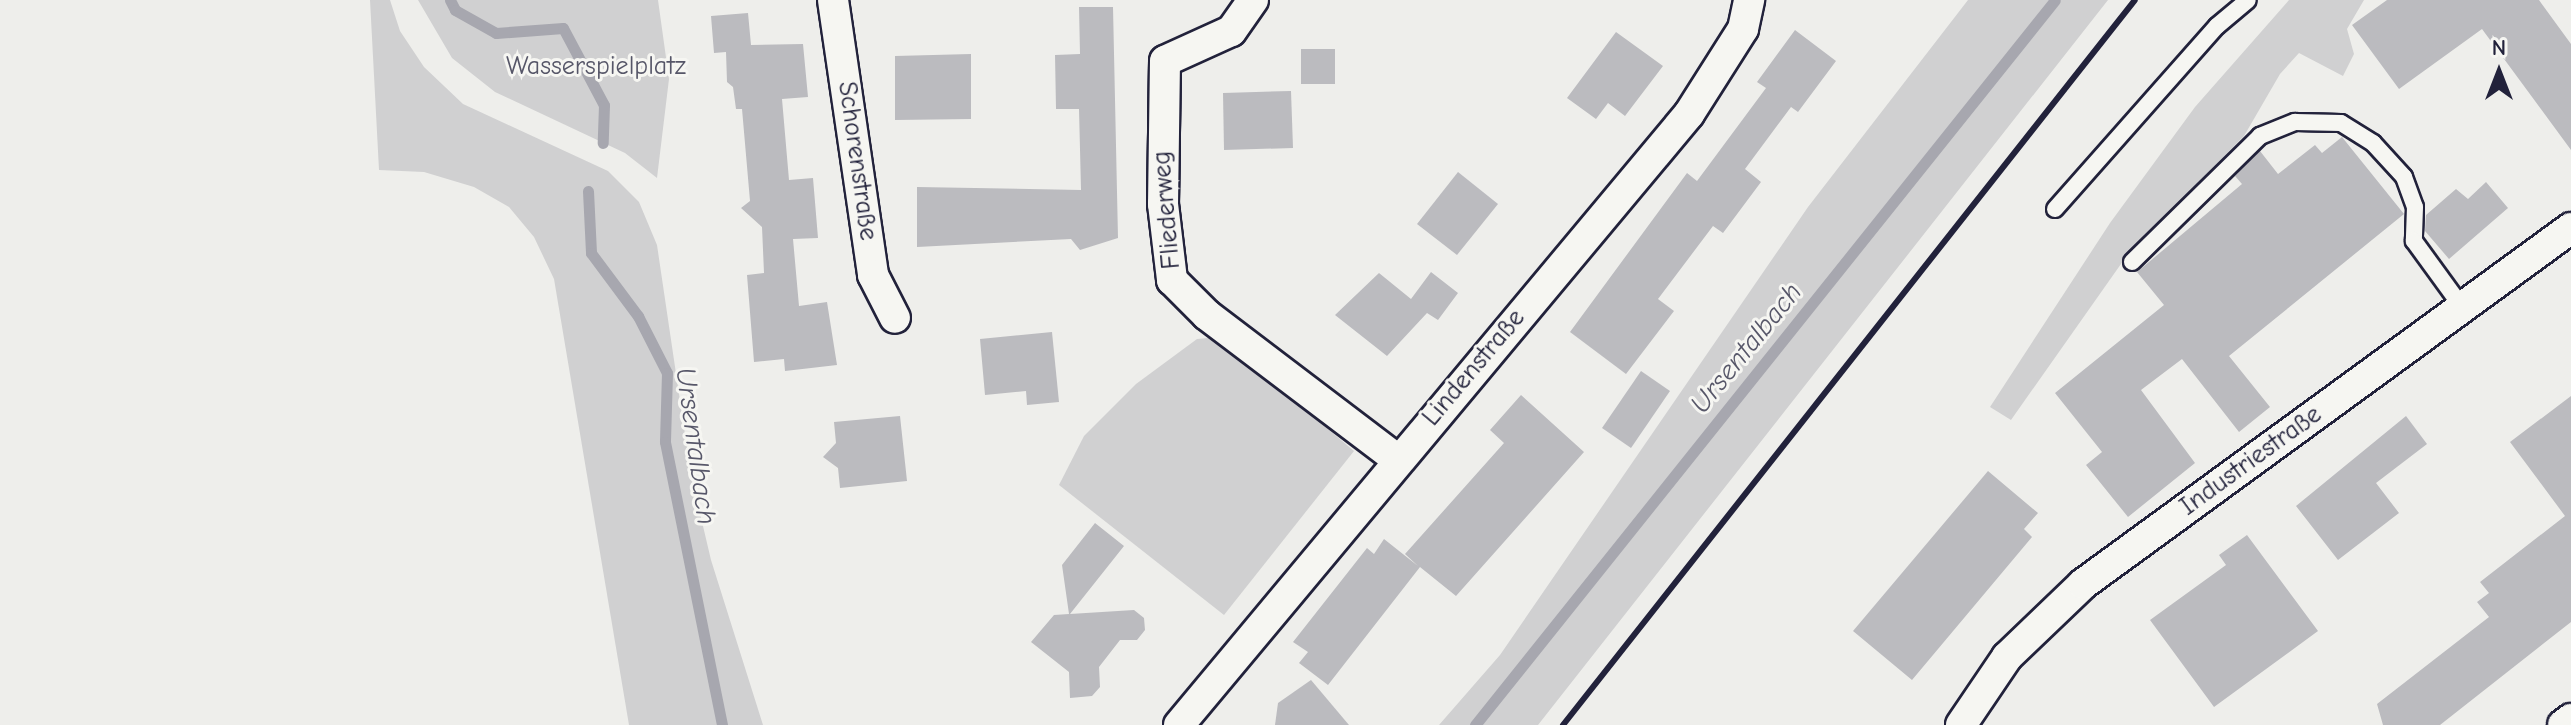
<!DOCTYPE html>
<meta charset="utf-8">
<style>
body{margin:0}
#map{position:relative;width:2571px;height:725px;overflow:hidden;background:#eeeeeb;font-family:"Comic Neue",sans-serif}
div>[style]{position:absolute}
.green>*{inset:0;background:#d0d0d1}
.stream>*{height:11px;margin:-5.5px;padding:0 5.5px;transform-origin:5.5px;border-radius:5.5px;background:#a7a7af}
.building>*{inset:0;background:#bbbbbf}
.roads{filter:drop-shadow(2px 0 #22223b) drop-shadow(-2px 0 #22223b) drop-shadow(0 2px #22223b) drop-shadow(0 -2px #22223b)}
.lane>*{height:16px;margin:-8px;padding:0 8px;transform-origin:8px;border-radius:8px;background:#f6f6f2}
.street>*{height:30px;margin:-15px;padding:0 15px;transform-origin:15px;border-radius:15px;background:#f6f6f2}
.rail>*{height:6px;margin:-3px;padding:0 3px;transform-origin:3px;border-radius:3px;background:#22223b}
span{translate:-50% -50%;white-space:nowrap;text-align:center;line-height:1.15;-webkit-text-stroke:6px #f6f6f2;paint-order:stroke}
.park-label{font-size:26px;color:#565668}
.street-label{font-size:26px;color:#22223b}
.water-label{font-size:28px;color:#575769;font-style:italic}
.north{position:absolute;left:2459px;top:32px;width:80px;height:80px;-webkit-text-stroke:6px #f6f6f2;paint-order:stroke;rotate:0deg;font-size:22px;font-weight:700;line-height:32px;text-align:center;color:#22223b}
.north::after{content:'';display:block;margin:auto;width:28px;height:36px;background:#22223b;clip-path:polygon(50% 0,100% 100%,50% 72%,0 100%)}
</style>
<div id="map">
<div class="green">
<div style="clip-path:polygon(370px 0,390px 0,400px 31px,424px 67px,463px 104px,608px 171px,639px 202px,657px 245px,691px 475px,711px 560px,763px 725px,629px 725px,554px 279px,534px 237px,509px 207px,474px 187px,424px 172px,379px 170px)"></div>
<div style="clip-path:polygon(418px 0,658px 0,669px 79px,657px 178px,625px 153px,495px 92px,452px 58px)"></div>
<div style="clip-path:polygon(1968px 0,2108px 0,1538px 725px,1439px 725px,1500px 655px,1808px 207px)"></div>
<div style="clip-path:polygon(2289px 0,2364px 0,2347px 29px,2354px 54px,2343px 76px,2299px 53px,2280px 74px,2244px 136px,2128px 254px,2011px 420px,1990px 407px,2110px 223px,2195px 107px)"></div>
<div style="clip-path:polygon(1219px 337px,1354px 451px,1224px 615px,1059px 485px,1084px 436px,1136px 384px,1197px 339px)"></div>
</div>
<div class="stream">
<div style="left:450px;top:0;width:11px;rotate:63deg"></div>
<div style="left:455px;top:10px;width:47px;rotate:29.3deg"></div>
<div style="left:496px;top:33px;width:67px;rotate:-4.3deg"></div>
<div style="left:563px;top:28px;width:87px;rotate:62deg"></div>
<div style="left:604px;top:105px;width:38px;rotate:92deg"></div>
<div style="left:588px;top:191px;width:62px;rotate:87.2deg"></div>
<div style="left:591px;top:253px;width:79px;rotate:53.3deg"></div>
<div style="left:638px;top:316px;width:64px;rotate:63deg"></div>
<div style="left:667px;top:373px;width:69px;rotate:91.7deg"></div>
<div style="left:665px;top:442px;width:289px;rotate:78.6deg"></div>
<div style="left:1475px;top:725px;width:928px;rotate:-51.34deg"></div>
</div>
<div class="building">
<div style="clip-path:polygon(2387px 0,2539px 0,2571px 44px,2571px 150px,2482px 29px,2399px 89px,2352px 25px)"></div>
<div style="clip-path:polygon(1079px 7px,1113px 7px,1118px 238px,1080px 250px,1071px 239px,917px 247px,917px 187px,1081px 190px,1079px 109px,1056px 109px,1055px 55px,1080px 54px)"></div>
<div style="clip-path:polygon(748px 13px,751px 45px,803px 44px,808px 97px,782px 99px,789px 180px,813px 178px,818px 238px,793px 239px,799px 306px,827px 302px,837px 365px,785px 371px,784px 359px,754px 362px,747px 275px,764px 273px,762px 227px,741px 208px,750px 201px,742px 109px,736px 109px,733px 87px,727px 82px,726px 52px,714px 53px,711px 16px)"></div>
<div style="clip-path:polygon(1795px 30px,1836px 61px,1798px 112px,1791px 107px,1745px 169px,1761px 182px,1723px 233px,1713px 226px,1658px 299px,1674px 311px,1626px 374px,1570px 332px,1687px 173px,1697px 181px,1766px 88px,1757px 82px)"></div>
<div style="clip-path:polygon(1616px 32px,1663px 66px,1625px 116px,1608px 103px,1596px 119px,1567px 98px)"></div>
<div style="clip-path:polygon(1301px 49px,1335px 49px,1335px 84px,1301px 84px)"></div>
<div style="clip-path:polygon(971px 54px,971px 119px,895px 120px,895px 56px)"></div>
<div style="clip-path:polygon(1291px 91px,1293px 148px,1224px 150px,1223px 93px)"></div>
<div style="clip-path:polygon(2342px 137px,2404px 214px,2229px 356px,2270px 407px,2239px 432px,2182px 359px,2141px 390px,2195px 463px,2128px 517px,2086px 465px,2102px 452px,2055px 393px,2164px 305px,2137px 272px,2242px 184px,2235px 176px,2260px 151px,2278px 174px,2315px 145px,2322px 153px)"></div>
<div style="clip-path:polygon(1458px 172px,1498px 204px,1457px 255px,1417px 224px)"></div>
<div style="clip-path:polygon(2486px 182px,2508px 208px,2449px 259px,2425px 231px,2426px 215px,2456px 189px,2468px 199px)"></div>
<div style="clip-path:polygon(1431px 272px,1458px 293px,1438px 320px,1427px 313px,1387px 356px,1335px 315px,1379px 273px,1411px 299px)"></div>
<div style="clip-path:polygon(1052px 332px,1059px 402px,1027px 405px,1026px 391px,985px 395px,980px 339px)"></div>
<div style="clip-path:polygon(1641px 371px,1670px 391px,1631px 448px,1602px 428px)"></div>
<div style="clip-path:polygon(1521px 395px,1584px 452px,1456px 596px,1420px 567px,1328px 685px,1299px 663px,1308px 652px,1293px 642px,1367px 548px,1374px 554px,1384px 539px,1418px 566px,1405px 554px,1504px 443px,1490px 430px)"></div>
<div style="clip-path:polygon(2571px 396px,2571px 622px,2440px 725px,2383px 725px,2377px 704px,2489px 617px,2477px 602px,2489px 593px,2480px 582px,2565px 516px,2510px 442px)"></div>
<div style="clip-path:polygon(900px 416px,907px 481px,840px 488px,838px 468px,823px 457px,836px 443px,834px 422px)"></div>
<div style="clip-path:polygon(2406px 416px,2427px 444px,2376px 483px,2399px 513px,2338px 560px,2296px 506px)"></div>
<div style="clip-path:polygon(1988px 471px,2038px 513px,2024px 529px,2032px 537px,1912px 680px,1853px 631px)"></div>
<div style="clip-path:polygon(1095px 523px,1124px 546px,1070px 614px,1134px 610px,1144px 618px,1145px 630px,1137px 640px,1120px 640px,1099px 667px,1100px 687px,1092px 696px,1070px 698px,1069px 672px,1031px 642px,1054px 615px,1069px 614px,1062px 565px)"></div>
<div style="clip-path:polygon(2247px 535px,2318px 631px,2214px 707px,2150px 620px,2226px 565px,2219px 555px)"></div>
<div style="clip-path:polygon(1311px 680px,1349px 725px,1275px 725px,1278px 703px)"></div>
</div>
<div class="roads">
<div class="lane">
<div style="left:2055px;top:209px;width:244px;rotate:-48.5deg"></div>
<div style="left:2217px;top:26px;width:40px;rotate:-40deg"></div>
<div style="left:2132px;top:262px;width:180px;rotate:-44.5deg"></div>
<div style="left:2260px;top:136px;width:38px;rotate:-22deg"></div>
<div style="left:2295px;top:122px;width:46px;rotate:1.2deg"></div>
<div style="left:2341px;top:123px;width:38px;rotate:32deg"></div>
<div style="left:2373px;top:143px;width:46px;rotate:47.6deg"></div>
<div style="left:2404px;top:177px;width:32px;rotate:70deg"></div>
<div style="left:2415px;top:207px;width:34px;rotate:92deg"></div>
<div style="left:2414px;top:241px;width:82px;rotate:54deg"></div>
</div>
<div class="street">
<div style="left:833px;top:0;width:278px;rotate:81.7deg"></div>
<div style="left:873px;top:275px;width:48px;rotate:62.9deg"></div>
<div style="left:1253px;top:0;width:38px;rotate:125deg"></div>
<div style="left:1231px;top:31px;width:72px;rotate:155.6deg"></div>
<div style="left:1165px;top:61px;width:143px;rotate:90.8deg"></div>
<div style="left:1163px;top:204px;width:77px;rotate:83.2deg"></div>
<div style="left:1172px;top:280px;width:49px;rotate:45deg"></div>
<div style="left:1207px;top:315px;width:238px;rotate:37.2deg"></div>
<div style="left:1179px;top:725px;width:796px;rotate:-50.15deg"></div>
<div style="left:1689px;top:114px;width:101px;rotate:-57.6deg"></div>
<div style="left:1743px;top:29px;width:30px;rotate:-78deg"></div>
<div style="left:1961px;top:725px;width:82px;rotate:-55.9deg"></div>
<div style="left:2007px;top:657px;width:105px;rotate:-43.8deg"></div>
<div style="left:2083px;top:584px;width:604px;rotate:-36.11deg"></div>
<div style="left:2563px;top:725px;width:10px;rotate:-37deg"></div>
</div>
</div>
<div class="rail">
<div style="left:1563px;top:725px;width:923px;rotate:-51.73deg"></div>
</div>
<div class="park-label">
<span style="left:596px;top:67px">Wasserspielplatz</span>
</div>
<div class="street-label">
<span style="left:857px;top:161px;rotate:82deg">Schorenstraße</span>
<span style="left:1167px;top:210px;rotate:-95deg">Fliederweg</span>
<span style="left:1474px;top:368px;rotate:-50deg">Lindenstraße</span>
<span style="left:2251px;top:461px;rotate:-36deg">Industriestraße</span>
</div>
<div class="water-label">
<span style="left:1746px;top:348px;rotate:-51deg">Ursentalbach</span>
<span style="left:696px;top:446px;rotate:82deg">Ursentalbach</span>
</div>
<div class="north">N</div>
</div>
